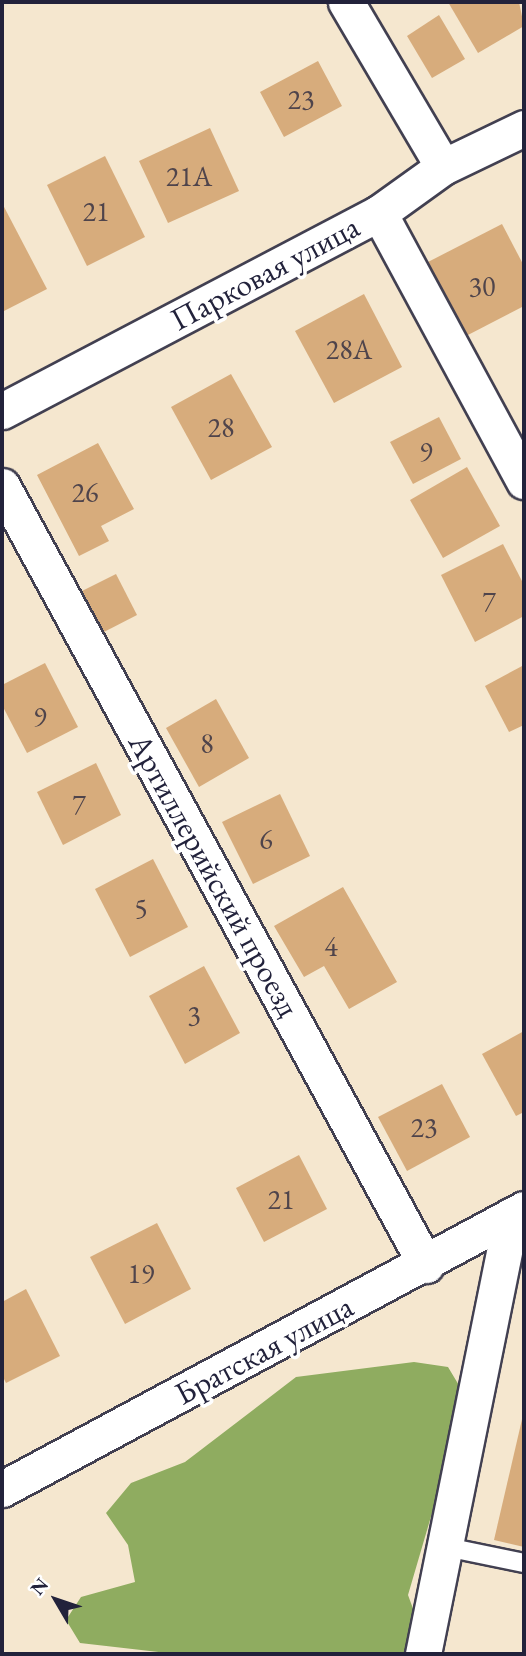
<!DOCTYPE html>
<meta charset="utf-8">
<style>
body{margin:0}
#map{position:relative;width:526px;height:1656px;overflow:hidden;background:#f5e7cf;font-family:"EB Garamond",serif}
div>[style]{position:absolute}
.forest>*{inset:0;background:#8fac60}
.building>*{inset:0;background:#d7ac7c}
.roads{filter:drop-shadow(2px 0 #424051) drop-shadow(-2px 0 #424051) drop-shadow(0 2px #424051) drop-shadow(0 -2px #424051)}
.service>*{height:18px;margin:-9px;padding:0 9px;transform-origin:9px;border-radius:9px;background:#fff}
.minor>*{height:35px;margin:-17.5px;padding:0 17.5px;transform-origin:17.5px;border-radius:17.5px;background:#fff}
span{translate:-50% -50%;white-space:nowrap;text-align:center;line-height:1.15;-webkit-text-stroke:7px #fff;paint-order:stroke}
.number-label{font-size:28px;color:#4f444b}
.number-label span{-webkit-text-stroke-width:0}
.street-label{font-size:32px;color:#22223b}
.frame{position:absolute;inset:0;border:4px solid #22223b;pointer-events:none}
.north{position:absolute;left:21px;top:1565px;width:70px;height:70px;-webkit-text-stroke:5px #fff;paint-order:stroke;rotate:309deg;font-size:19px;font-weight:700;line-height:28px;text-align:center;color:#22223b}
.north::after{content:'';display:block;margin:auto;width:24px;height:32px;background:#22223b;clip-path:polygon(50% 0,100% 100%,50% 72%,0 100%)}
</style>
<div id="map">
<div class="forest">
<div style="clip-path:polygon(414px 1362px,448px 1367px,466px 1397px,408px 1595px,419px 1625px,411px 1654px,176px 1654px,80px 1643px,66px 1620px,81px 1597px,135px 1582px,128px 1545px,106px 1513px,131px 1483px,185px 1462px,296px 1377px)"></div>
</div>
<div class="building">
<div style="clip-path:polygon(448px 2px,519px 2px,524px 26px,478px 53px)"></div>
<div style="clip-path:polygon(439px 15px,465px 59px,432px 78px,407px 36px)"></div>
<div style="clip-path:polygon(318px 61px,342px 106px,284px 137px,260px 92px)"></div>
<div style="clip-path:polygon(210px 128px,239px 191px,168px 223px,139px 161px)"></div>
<div style="clip-path:polygon(105px 156px,145px 237px,87px 266px,47px 185px)"></div>
<div style="clip-path:polygon(2px 203px,47px 289px,4px 311px,2px 307px)"></div>
<div style="clip-path:polygon(502px 224px,524px 266px,524px 306px,466px 336px,428px 262px)"></div>
<div style="clip-path:polygon(364px 294px,402px 367px,334px 403px,295px 331px)"></div>
<div style="clip-path:polygon(231px 374px,272px 447px,211px 480px,171px 407px)"></div>
<div style="clip-path:polygon(439px 417px,461px 459px,413px 484px,390px 442px)"></div>
<div style="clip-path:polygon(98px 443px,134px 509px,101px 526px,109px 541px,79px 556px,37px 475px)"></div>
<div style="clip-path:polygon(467px 467px,500px 526px,443px 558px,410px 500px)"></div>
<div style="clip-path:polygon(503px 544px,524px 585px,524px 616px,475px 642px,441px 575px)"></div>
<div style="clip-path:polygon(116px 574px,137px 615px,102px 633px,82px 591px)"></div>
<div style="clip-path:polygon(45px 663px,78px 727px,27px 753px,2px 705px,2px 685px)"></div>
<div style="clip-path:polygon(524px 665px,524px 725px,509px 732px,485px 686px)"></div>
<div style="clip-path:polygon(216px 699px,249px 758px,199px 787px,166px 728px)"></div>
<div style="clip-path:polygon(96px 763px,121px 815px,63px 845px,37px 792px)"></div>
<div style="clip-path:polygon(280px 794px,310px 856px,253px 884px,222px 822px)"></div>
<div style="clip-path:polygon(153px 859px,188px 927px,130px 957px,95px 889px)"></div>
<div style="clip-path:polygon(343px 887px,397px 982px,349px 1009px,324px 966px,304px 977px,274px 926px)"></div>
<div style="clip-path:polygon(204px 966px,240px 1033px,185px 1064px,149px 996px)"></div>
<div style="clip-path:polygon(524px 1031px,524px 1112px,516px 1116px,482px 1054px)"></div>
<div style="clip-path:polygon(442px 1084px,470px 1137px,407px 1171px,378px 1117px)"></div>
<div style="clip-path:polygon(299px 1155px,327px 1209px,264px 1242px,236px 1188px)"></div>
<div style="clip-path:polygon(157px 1223px,191px 1289px,125px 1324px,90px 1257px)"></div>
<div style="clip-path:polygon(26px 1289px,60px 1356px,6px 1383px,2px 1375px,2px 1302px)"></div>
<div style="clip-path:polygon(523px 1415px,524px 1415px,524px 1547px,494px 1540px)"></div>
</div>
<div class="roads">
<div class="service">
<div style="left:446px;top:1547px;width:80px;rotate:11.6deg"></div>
</div>
<div class="minor">
<div style="left:346px;top:2px;width:191px;rotate:59.5deg"></div>
<div style="left:379px;top:213px;width:305px;rotate:61.6deg"></div>
<div style="left:2px;top:411px;width:426px;rotate:-27.7deg"></div>
<div style="left:379px;top:213px;width:79px;rotate:-35.7deg"></div>
<div style="left:443px;top:167px;width:90px;rotate:-25.7deg"></div>
<div style="left:2px;top:486px;width:887px;rotate:61.44deg"></div>
<div style="left:2px;top:1489px;width:592px;rotate:-28.21deg"></div>
<div style="left:423px;top:1654px;width:447px;rotate:-78.6deg"></div>
</div>
</div>
<div class="number-label">
<span style="left:301px;top:99px">23</span>
<span style="left:189px;top:176px">21А</span>
<span style="left:96px;top:211px">21</span>
<span style="left:482px;top:286px">30</span>
<span style="left:349px;top:349px">28А</span>
<span style="left:221px;top:427px">28</span>
<span style="left:426px;top:451px">9</span>
<span style="left:85px;top:492px">26</span>
<span style="left:489px;top:601px">7</span>
<span style="left:40px;top:716px">9</span>
<span style="left:207px;top:743px">8</span>
<span style="left:79px;top:804px">7</span>
<span style="left:266px;top:839px">6</span>
<span style="left:141px;top:908px">5</span>
<span style="left:331px;top:946px">4</span>
<span style="left:194px;top:1015px">3</span>
<span style="left:424px;top:1127px">23</span>
<span style="left:281px;top:1199px">21</span>
<span style="left:141px;top:1273px">19</span>
</div>
<div class="street-label">
<span style="left:265px;top:273px;rotate:-28deg">Парковая улица</span>
<span style="left:214px;top:875px;rotate:61deg">Артиллерийский проезд</span>
<span style="left:264px;top:1350px;rotate:-28deg">Братская улица</span>
</div>
<div class="frame"></div>
<div class="north">N</div>
</div>
